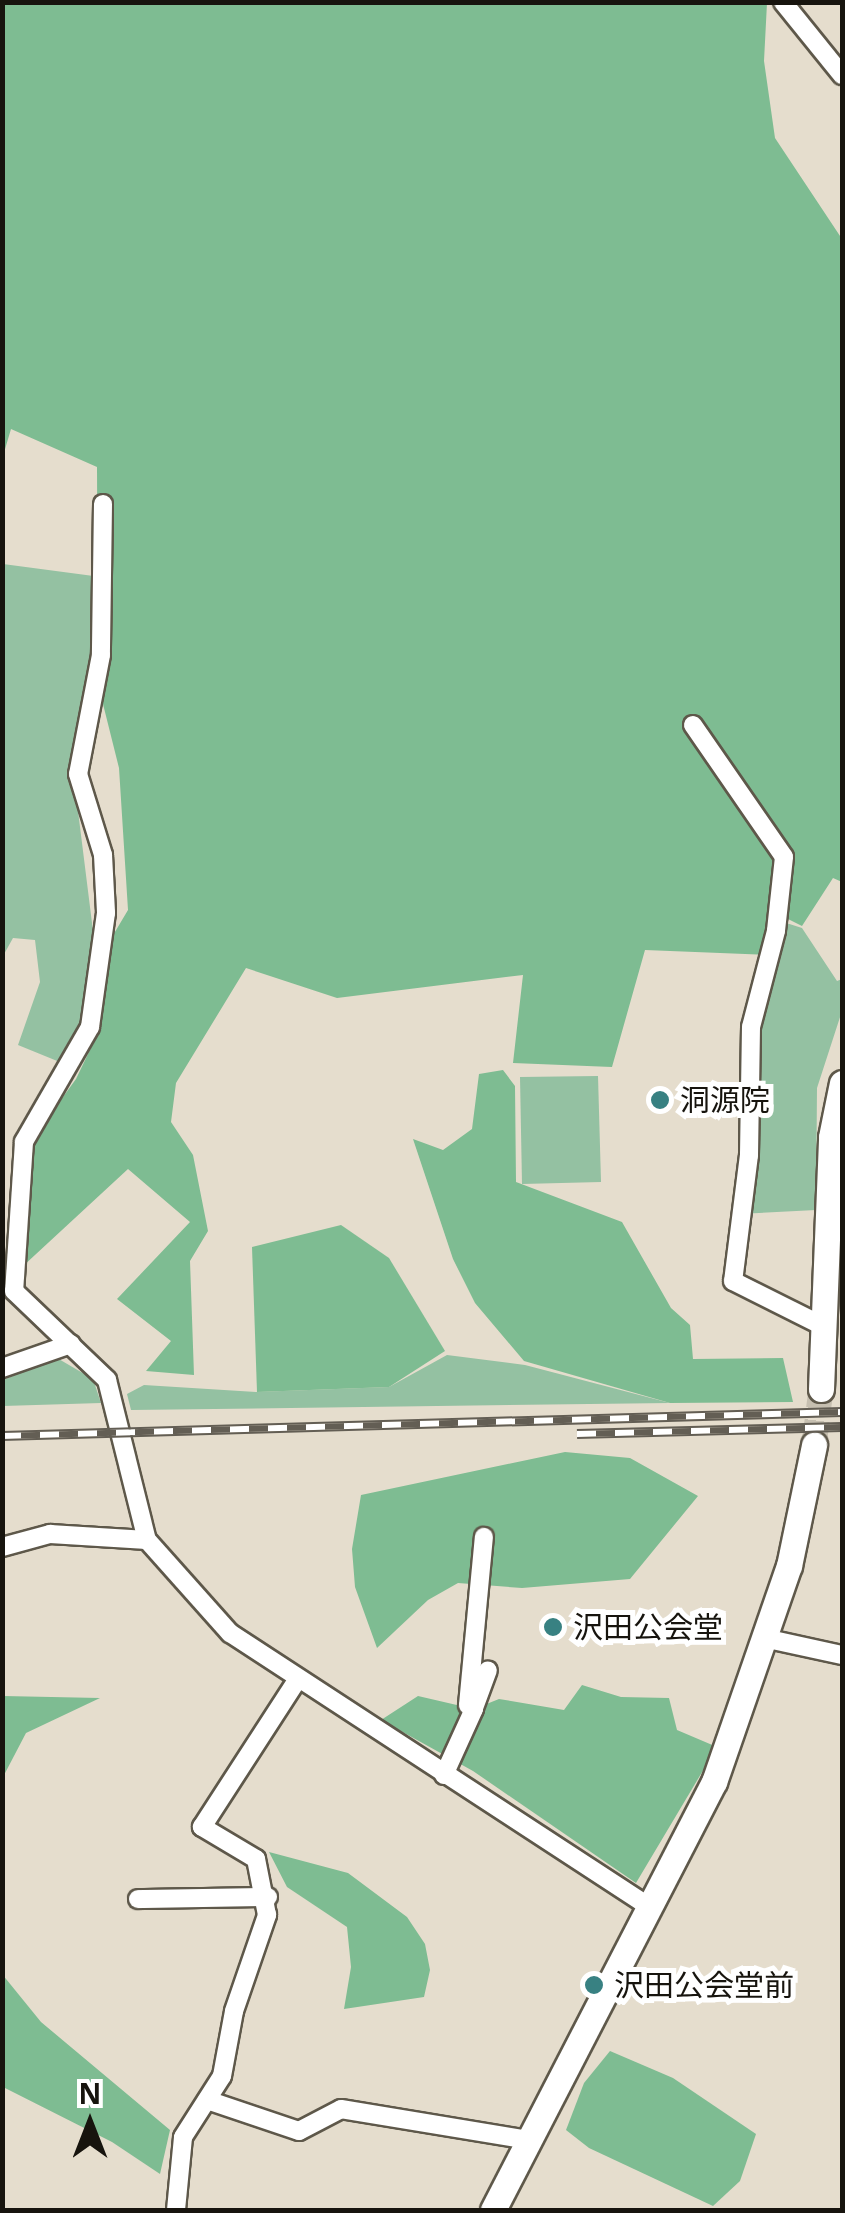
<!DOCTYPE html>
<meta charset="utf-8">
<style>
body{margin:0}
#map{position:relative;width:845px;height:2213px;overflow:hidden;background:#e5ddcd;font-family:"Noto Sans","Noto Sans JP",sans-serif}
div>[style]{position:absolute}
.green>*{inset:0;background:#94c1a2}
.forest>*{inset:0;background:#7ebc92}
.secondary-tunnel>*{height:25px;margin-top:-12.5px;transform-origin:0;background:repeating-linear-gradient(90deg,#c6bfb0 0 25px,transparent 0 37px)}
.roads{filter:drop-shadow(2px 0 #5e584a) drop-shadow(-2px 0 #5e584a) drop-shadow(0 2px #5e584a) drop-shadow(0 -2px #5e584a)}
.minor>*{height:18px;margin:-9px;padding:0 9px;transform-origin:9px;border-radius:9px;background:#fff}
.secondary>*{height:25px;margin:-12.5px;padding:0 12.5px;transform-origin:12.5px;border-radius:12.5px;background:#fff}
.rail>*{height:10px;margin-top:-5px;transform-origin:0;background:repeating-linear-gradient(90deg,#fff 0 19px,#635e54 0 38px);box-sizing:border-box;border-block:2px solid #635e54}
.dots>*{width:28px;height:28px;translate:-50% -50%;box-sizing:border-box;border:5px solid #fff;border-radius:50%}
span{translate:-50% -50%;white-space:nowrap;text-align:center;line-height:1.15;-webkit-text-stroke:10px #fff;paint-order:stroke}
.poi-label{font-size:30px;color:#17140e}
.left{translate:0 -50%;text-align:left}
.frame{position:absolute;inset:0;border:5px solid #17140e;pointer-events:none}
.north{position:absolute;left:40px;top:2073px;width:100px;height:100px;-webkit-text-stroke:8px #fff;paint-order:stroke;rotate:0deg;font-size:28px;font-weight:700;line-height:40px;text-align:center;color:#17140e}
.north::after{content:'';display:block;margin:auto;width:35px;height:45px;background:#17140e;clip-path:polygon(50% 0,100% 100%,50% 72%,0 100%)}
</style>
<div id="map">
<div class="green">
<div style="clip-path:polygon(3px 564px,101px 577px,98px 684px,72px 763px,95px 947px,84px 1029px,67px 1065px,18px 1045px,40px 982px,35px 940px,13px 938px,3px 956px)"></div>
<div style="clip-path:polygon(780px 921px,802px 928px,837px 981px,842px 979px,842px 1011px,817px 1088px,816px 1210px,739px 1214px,752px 1023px)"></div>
<div style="clip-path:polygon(598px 1076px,601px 1182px,522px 1184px,520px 1077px)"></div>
<div style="clip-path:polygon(447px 1355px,525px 1365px,670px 1403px,131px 1410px,127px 1394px,144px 1385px,256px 1392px,389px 1387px)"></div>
<div style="clip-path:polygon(57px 1358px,93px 1379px,101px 1403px,3px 1406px,3px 1380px)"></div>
</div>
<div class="forest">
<div style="clip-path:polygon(3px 3px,767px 3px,764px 61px,775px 138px,842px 239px,842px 882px,833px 878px,802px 926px,780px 915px,768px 955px,645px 950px,612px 1067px,513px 1063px,523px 975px,337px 998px,246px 968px,176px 1083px,171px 1122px,193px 1155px,208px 1231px,190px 1261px,194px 1375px,146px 1371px,171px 1341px,117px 1299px,190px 1222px,128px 1169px,22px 1267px,31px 1141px,76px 1079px,99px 1031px,106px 947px,128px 910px,119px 768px,98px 684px,97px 467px,11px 429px,3px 456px)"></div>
<div style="clip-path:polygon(503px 1070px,515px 1086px,516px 1182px,622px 1222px,671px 1308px,690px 1325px,693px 1359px,783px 1358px,793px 1402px,670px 1403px,524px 1361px,475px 1303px,453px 1259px,413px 1139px,443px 1150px,472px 1129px,479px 1074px)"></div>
<div style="clip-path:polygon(341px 1225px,389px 1258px,445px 1351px,389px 1387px,257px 1392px,252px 1247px)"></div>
<div style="clip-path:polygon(565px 1452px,630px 1458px,698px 1496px,630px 1579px,522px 1588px,458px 1583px,428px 1600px,377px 1648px,355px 1587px,352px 1549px,361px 1495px)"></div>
<div style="clip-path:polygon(582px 1685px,621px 1697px,669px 1698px,677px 1730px,717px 1747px,636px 1883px,473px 1771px,381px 1720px,418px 1696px,474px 1709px,499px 1699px,564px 1710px)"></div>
<div style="clip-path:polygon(3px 1696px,100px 1698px,26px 1733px,3px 1777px)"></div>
<div style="clip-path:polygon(269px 1852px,348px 1873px,407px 1917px,425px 1944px,430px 1970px,424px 1997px,344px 2009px,351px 1967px,347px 1927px,287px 1887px)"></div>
<div style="clip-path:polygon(2px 1974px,41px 2022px,170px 2130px,160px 2174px,112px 2142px,3px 2087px)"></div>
<div style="clip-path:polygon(610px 2051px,673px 2078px,756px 2134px,740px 2181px,713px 2206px,589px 2148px,566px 2130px,584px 2083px)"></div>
</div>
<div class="secondary-tunnel">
<div style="left:814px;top:1445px;width:56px;rotate:-82.9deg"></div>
</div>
<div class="roads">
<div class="minor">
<div style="left:783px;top:2px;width:94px;rotate:51.1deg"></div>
<div style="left:103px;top:504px;width:151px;rotate:90.8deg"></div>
<div style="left:101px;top:655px;width:121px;rotate:100.9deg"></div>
<div style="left:78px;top:774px;width:85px;rotate:72.8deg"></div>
<div style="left:103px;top:855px;width:58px;rotate:87deg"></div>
<div style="left:106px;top:913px;width:115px;rotate:98deg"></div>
<div style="left:90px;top:1027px;width:133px;rotate:119.9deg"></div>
<div style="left:24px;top:1142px;width:149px;rotate:93.8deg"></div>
<div style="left:14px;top:1291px;width:129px;rotate:43.7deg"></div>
<div style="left:107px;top:1380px;width:165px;rotate:76deg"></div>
<div style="left:147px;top:1540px;width:125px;rotate:48.3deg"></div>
<div style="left:230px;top:1633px;width:503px;rotate:33.15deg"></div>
<div style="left:693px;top:725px;width:160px;rotate:55.4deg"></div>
<div style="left:784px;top:857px;width:74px;rotate:96.2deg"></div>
<div style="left:776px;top:931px;width:99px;rotate:104.6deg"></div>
<div style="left:751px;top:1027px;width:128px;rotate:90.9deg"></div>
<div style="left:749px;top:1155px;width:127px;rotate:97.2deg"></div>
<div style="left:733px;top:1281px;width:103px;rotate:26.6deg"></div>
<div style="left:2px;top:1368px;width:73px;rotate:-19.2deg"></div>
<div style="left:2px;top:1547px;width:50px;rotate:-15.2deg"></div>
<div style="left:50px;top:1534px;width:97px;rotate:3.5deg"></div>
<div style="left:764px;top:1638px;width:80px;rotate:12.3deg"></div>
<div style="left:474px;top:1708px;width:40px;rotate:-69.8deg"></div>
<div style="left:444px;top:1775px;width:72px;rotate:-65.6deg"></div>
<div style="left:474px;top:1709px;width:7px;rotate:-146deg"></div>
<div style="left:468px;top:1705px;width:169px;rotate:-84.6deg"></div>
<div style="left:138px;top:1899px;width:130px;rotate:-0.9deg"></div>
<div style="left:207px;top:2100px;width:97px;rotate:18.6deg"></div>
<div style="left:299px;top:2131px;width:47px;rotate:-27.6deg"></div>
<div style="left:341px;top:2109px;width:191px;rotate:9.4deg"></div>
<div style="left:176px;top:2210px;width:73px;rotate:-84.5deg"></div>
<div style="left:183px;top:2137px;width:72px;rotate:-57.4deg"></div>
<div style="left:222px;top:2076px;width:66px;rotate:-79.5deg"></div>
<div style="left:234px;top:2011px;width:102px;rotate:-71deg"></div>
<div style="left:267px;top:1915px;width:57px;rotate:-101.1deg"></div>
<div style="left:256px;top:1859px;width:63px;rotate:-149.3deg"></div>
<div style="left:202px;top:1827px;width:175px;rotate:-57.1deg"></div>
</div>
<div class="secondary">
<div style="left:821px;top:1389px;width:252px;rotate:-87.7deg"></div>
<div style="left:831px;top:1137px;width:55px;rotate:-78.5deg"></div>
<div style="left:493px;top:2210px;width:482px;rotate:-62.7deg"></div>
<div style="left:714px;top:1782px;width:229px;rotate:-70.9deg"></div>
<div style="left:789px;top:1566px;width:124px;rotate:-78.3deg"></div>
</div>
</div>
<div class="rail">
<div style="left:577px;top:1434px;width:265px;rotate:-1.5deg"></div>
<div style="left:2px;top:1436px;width:840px;rotate:-1.64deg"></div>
</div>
<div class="dots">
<div style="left:660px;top:1100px;background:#388182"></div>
<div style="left:553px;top:1627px;background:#388182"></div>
<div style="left:594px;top:1985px;background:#388182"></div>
</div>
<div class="poi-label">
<span class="left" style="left:680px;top:1100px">洞源院</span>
<span class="left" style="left:573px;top:1627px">沢田公会堂</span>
<span class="left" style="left:614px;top:1985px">沢田公会堂前</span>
</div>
<div class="frame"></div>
<div class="north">N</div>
</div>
